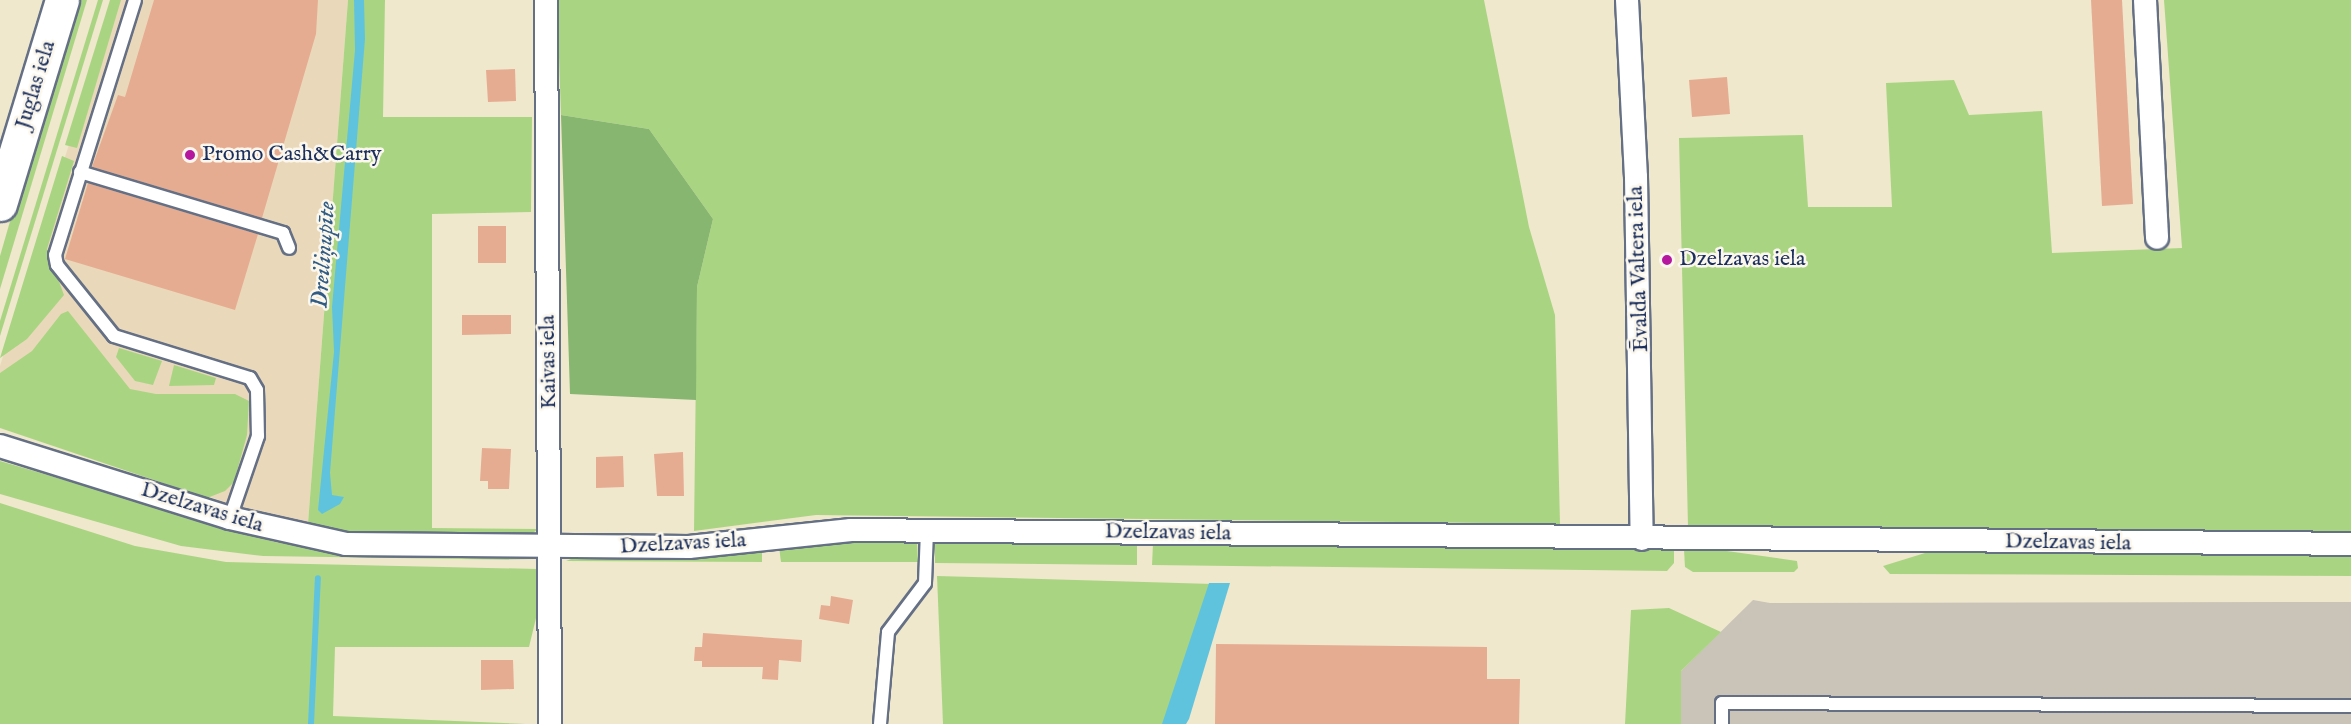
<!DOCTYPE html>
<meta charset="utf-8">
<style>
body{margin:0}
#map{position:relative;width:2351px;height:724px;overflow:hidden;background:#efe8cd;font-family:"IM FELL English",serif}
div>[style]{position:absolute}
.built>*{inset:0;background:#e9d9ba}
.industrial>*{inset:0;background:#c9c3b8}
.green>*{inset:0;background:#a9d582}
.forest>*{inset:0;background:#86b670}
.water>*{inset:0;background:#60c3de}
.stream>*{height:6px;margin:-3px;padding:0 3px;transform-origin:3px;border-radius:3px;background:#60c3de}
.building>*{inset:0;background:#e6ac91}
.roads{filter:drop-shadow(2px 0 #657085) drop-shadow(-2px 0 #657085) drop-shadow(0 2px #657085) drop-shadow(0 -2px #657085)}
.service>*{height:12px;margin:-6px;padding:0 6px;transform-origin:6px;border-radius:6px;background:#fff}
.minor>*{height:22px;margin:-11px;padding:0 11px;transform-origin:11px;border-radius:11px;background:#fff}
.primary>*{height:33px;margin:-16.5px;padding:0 16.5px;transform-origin:16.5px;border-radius:16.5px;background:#fff}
.dots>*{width:16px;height:16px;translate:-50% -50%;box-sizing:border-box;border:3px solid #fbf7ec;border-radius:50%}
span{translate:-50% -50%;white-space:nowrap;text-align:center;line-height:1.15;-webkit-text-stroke:5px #fbf7ec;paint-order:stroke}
.street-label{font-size:22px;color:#1b2f5e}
.poi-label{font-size:22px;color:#1b2f5e}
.left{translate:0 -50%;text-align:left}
.water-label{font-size:24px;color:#305b84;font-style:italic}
</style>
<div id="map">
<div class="built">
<div style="clip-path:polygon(114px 0,348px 0,308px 524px,234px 505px,0 426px,0 366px)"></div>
</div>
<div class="industrial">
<div style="clip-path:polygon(1753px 600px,1770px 603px,2351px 602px,2351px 724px,1681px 724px,1681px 671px)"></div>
</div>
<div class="green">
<div style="clip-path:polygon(74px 0,87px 0,0 289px,0 256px)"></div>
<div style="clip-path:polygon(98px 0,103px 0,0 336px,0 321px)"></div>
<div style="clip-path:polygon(110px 0,121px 0,77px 148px,65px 145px)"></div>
<div style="clip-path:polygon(348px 0,385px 0,383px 117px,532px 117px,531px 212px,432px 214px,432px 528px,538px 529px,529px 536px,345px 531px,308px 524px)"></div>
<div style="clip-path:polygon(557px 0,1484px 0,1529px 227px,1555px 315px,1560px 524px,816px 515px,694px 531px,697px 287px,713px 219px,649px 129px,561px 115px)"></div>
<div style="clip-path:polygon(2164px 0,2351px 0,2351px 532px,1688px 527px,1679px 138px,1803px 135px,1808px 207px,1892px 207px,1886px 83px,1954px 80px,1969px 115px,2042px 111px,2052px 253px,2182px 248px)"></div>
<div style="clip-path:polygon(62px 156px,74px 161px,47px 249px,64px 295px,27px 339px,0 358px)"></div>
<div style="clip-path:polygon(68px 311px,130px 389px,156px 394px,235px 394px,249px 401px,247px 435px,234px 482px,225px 491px,207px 498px,0 428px,0 373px,32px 351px,61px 314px)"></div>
<div style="clip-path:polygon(119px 348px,162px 361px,153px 385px,135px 381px,116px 357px)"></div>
<div style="clip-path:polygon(174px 365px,216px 378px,214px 385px,169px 386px)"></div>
<div style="clip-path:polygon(0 461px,275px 542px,332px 552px,534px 560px,263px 556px,181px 546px,0 494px)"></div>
<div style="clip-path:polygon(0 503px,135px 546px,226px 562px,537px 569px,538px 610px,529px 647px,335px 647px,333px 716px,526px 724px,0 724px)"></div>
<div style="clip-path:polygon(858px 540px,917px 542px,918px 562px,781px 562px,779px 547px)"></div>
<div style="clip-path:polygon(935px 541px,1137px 544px,1137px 565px,935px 563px)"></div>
<div style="clip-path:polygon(1153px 544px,1674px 550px,1674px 563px,1667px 571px,1152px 565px)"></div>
<div style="clip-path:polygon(1684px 550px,1720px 550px,1797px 561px,1798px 568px,1794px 572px,1693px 572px,1685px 567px)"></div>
<div style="clip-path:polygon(762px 551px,762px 562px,566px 561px,576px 557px,690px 558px)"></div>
<div style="clip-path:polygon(1954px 552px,2351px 554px,2351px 576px,1890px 574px,1883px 566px,1925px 553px)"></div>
<div style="clip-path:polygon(937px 576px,1213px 584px,1163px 724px,943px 724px)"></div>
<div style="clip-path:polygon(1669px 608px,1721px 632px,1681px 671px,1681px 724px,1625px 724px,1631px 610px)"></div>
</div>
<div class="forest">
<div style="clip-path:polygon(561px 115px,649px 129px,713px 219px,697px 287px,696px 400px,570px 394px)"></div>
</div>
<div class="water">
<div style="clip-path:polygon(354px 0,364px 0,365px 39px,330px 473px,332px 495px,344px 497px,340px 504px,322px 514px,318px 510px,334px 352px,332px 307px,355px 50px)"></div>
<div style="clip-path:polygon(1209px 583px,1230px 583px,1189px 719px,1186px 724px,1162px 724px)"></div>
</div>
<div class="stream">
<div style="left:311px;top:724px;width:146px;rotate:-87.3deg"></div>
</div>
<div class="building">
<div style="clip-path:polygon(154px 0,318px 0,316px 34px,262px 218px,92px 167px,118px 95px,125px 97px)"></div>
<div style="clip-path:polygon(2091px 0,2122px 0,2133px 204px,2102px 206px)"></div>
<div style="clip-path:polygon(515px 69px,516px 101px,488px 102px,486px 70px)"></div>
<div style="clip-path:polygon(1727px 77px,1730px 114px,1692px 117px,1689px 80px)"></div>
<div style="clip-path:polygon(88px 183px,258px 234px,235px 310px,65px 259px)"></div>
<div style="clip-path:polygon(478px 226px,506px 226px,506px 263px,478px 263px)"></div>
<div style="clip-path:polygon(462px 315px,511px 315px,511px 334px,462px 335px)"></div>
<div style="clip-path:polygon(482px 448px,511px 449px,509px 489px,488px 489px,488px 481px,480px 481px)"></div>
<div style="clip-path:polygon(683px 452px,684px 496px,657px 496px,654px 454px)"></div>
<div style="clip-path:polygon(623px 456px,624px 487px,596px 488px,596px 457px)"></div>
<div style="clip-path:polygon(831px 596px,853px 600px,849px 624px,819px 619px,821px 605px,830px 606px)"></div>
<div style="clip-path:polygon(703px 633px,802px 640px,801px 662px,779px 660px,778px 680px,762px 679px,763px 667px,702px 667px,702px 661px,694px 661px,695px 647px,702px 647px)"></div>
<div style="clip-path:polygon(1216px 644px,1487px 647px,1487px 679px,1520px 679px,1519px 724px,1215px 724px)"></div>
<div style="clip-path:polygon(481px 660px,513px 660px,514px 689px,481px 690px)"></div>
</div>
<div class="roads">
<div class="service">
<div style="left:135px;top:0;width:267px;rotate:107.4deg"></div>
<div style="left:55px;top:255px;width:10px;rotate:79deg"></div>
<div style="left:57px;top:265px;width:91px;rotate:51.2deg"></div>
<div style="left:114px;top:336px;width:142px;rotate:17.2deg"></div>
<div style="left:250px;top:378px;width:14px;rotate:60deg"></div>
<div style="left:257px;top:390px;width:46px;rotate:88.8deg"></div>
<div style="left:258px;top:436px;width:87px;rotate:108.9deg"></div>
<div style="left:80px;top:172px;width:212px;rotate:16.7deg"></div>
<div style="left:283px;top:233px;width:16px;rotate:68deg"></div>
<div style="left:880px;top:724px;width:92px;rotate:-85deg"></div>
<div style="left:888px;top:632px;width:61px;rotate:-52.9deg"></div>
<div style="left:925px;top:583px;width:53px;rotate:-87.8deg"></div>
<div style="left:1722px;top:724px;width:21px;rotate:-90deg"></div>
<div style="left:1722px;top:703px;width:629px;rotate:0.27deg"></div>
</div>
<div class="minor">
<div style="left:546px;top:0;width:724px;rotate:89.68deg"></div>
<div style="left:1627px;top:0;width:177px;rotate:87.1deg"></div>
<div style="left:1636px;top:177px;width:362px;rotate:89.1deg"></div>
<div style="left:2145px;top:0;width:238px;rotate:87.1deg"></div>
<div style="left:0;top:446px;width:241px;rotate:17.4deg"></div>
<div style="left:230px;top:518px;width:119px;rotate:12.6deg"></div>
<div style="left:346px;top:544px;width:343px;rotate:0.5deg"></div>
<div style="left:689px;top:547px;width:163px;rotate:-6deg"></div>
<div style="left:851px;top:530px;width:1500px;rotate:0.53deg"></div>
</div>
<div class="primary">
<div style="left:0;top:204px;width:213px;rotate:-73.1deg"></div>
</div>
</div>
<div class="dots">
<div style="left:190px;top:155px;background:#b5179e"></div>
<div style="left:1667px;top:260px;background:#b5179e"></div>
</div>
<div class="street-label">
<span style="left:36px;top:85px;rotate:-73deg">Juglas iela</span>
<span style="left:1639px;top:269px;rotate:-92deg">Ēvalda Valtera iela</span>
<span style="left:549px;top:362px;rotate:-91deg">Kaivas iela</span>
<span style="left:202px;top:508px;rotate:17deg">Dzelzavas iela</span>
<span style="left:1168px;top:533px;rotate:1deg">Dzelzavas iela</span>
<span style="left:2068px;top:543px;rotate:1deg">Dzelzavas iela</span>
<span style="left:683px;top:544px;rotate:-3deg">Dzelzavas iela</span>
</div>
<div class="poi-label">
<span class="left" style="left:202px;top:155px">Promo Cash&amp;Carry</span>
<span class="left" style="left:1679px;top:260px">Dzelzavas iela</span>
</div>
<div class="water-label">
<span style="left:324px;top:255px;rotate:-86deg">Dreiliņupīte</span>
</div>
</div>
